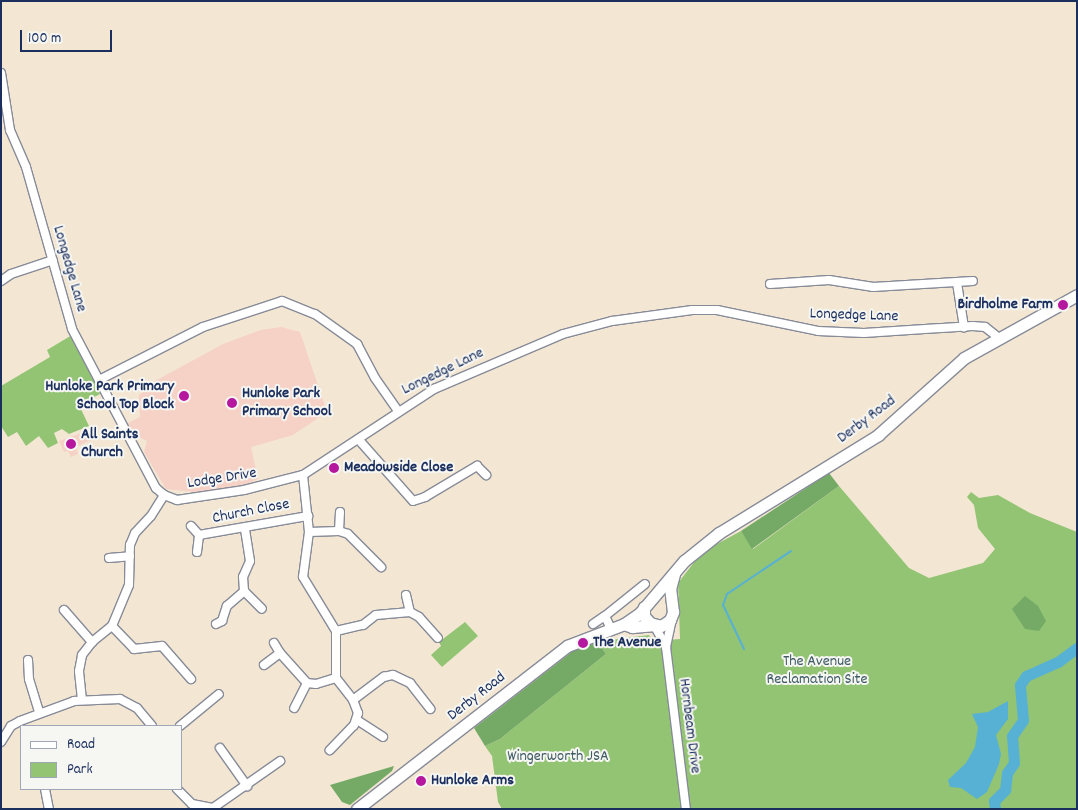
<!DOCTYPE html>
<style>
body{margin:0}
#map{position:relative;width:1078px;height:810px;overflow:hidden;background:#f3e7d3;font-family:Dekko,sans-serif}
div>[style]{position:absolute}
.built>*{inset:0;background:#f6d1c6}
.green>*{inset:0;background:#92c474}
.forest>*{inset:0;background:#75aa66}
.water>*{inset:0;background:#57b1d4}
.stream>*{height:2px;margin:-1px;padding:0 1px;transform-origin:1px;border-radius:1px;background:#57b1d4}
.river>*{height:11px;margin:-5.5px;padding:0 5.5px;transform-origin:5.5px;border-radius:5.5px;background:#57b1d4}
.roads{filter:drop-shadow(1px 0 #878b98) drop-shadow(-1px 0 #878b98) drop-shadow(0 1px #878b98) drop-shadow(0 -1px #878b98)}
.minor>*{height:8px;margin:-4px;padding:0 4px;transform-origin:4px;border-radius:4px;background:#fff}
.highway>*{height:11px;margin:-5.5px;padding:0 5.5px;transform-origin:5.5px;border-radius:5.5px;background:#fff}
.dots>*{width:14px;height:14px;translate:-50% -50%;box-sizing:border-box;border:2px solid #f6f6f2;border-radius:50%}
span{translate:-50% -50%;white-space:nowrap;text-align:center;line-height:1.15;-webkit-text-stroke:4px #f6f6f2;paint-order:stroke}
.street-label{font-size:16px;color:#1b2f5e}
.poi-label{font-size:16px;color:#1b2f5e;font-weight:700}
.right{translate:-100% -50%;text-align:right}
.left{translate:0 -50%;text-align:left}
.park-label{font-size:16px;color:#3f5c65}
.frame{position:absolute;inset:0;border:2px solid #1b2f5e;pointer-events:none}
.legend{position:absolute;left:20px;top:725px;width:162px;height:65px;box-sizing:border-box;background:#f6f6f2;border:1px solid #9ea6b7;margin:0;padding:6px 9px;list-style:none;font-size:15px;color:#1b2f5e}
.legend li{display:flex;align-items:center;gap:10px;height:25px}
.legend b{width:25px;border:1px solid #9ea6b7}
.scale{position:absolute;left:20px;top:30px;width:92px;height:22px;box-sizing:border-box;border:2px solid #1b2f5e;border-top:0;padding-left:6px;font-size:15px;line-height:18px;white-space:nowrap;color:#1b2f5e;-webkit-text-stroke:4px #f6f6f2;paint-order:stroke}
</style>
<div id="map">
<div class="built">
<div style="clip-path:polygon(281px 327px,300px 332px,327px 412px,293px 435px,251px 447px,258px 479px,242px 486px,195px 492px,166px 489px,144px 452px,147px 441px,135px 435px,128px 423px,140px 417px,139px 395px,155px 381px,223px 344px,261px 330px)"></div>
<div style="clip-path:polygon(87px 431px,91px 440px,76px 447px,78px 454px,71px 457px,68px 451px,64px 452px,59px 441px)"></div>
</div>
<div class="green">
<div style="clip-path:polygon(72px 335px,100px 394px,79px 405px,89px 426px,69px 434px,62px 429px,54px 433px,58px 443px,48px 448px,39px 436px,26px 446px,17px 432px,8px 437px,1px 426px,1px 386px,50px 357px,47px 350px)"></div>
<div style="clip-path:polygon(839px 486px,909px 568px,929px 578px,983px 563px,995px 549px,978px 528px,974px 505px,967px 497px,971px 492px,979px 498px,998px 495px,1030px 513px,1077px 532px,1077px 809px,502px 809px,498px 802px,492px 756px,485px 746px,500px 739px,606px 654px,600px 645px,617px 639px,649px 635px,653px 641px,680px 639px,678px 583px,702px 552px,741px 531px,753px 549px)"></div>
<div style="clip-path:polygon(465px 622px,478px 636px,442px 667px,431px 655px,441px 646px,439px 642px)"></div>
</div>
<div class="forest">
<div style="clip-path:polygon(829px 473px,839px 486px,752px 549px,741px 531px)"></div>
<div style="clip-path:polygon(1025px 596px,1038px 606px,1046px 621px,1039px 631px,1025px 629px,1012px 609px)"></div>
<div style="clip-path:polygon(598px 642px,606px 654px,500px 739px,485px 746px,474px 728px,573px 651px)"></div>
<div style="clip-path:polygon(394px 766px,392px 771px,350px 805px,342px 802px,330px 785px)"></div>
</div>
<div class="water">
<div style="clip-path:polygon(1008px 701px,1008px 719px,996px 735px,1001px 754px,999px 764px,987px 792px,977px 799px,961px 788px,950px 787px,948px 780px,966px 763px,975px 747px,978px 727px,972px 714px,988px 712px)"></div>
</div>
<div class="stream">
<div style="left:744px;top:649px;width:49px;rotate:-115.5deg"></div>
<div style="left:723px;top:605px;width:12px;rotate:-70deg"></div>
<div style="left:727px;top:594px;width:77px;rotate:-33.9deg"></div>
</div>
<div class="river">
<div style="left:995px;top:809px;width:8px;rotate:-97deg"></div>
<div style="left:994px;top:801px;width:16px;rotate:-45deg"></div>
<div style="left:1005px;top:790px;width:17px;rotate:-83deg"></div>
<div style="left:1007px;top:773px;width:12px;rotate:-55deg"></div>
<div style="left:1014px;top:763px;width:27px;rotate:-94deg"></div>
<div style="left:1012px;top:736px;width:19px;rotate:-55deg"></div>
<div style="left:1023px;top:720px;width:35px;rotate:-95deg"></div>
<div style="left:1020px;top:685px;width:11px;rotate:-56deg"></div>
<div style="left:1026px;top:676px;width:36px;rotate:-24deg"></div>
<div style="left:1059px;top:661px;width:22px;rotate:-36deg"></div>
</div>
<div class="roads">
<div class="minor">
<div style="left:1px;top:73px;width:58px;rotate:81deg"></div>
<div style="left:10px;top:130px;width:40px;rotate:66.6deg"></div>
<div style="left:26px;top:167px;width:168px;rotate:74.1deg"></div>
<div style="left:72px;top:329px;width:180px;rotate:62.2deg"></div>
<div style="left:156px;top:488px;width:11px;rotate:41deg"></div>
<div style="left:164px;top:495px;width:14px;rotate:21deg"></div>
<div style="left:177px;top:500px;width:68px;rotate:-8.5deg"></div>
<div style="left:244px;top:490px;width:61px;rotate:-14.3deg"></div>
<div style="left:303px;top:475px;width:157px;rotate:-33.3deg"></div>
<div style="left:434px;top:389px;width:140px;rotate:-23.1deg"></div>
<div style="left:563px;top:334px;width:51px;rotate:-14.9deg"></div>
<div style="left:612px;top:321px;width:81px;rotate:-7.8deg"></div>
<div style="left:692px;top:310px;width:25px"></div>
<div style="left:717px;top:310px;width:103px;rotate:11.7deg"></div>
<div style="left:818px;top:331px;width:46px;rotate:2.5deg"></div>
<div style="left:864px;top:333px;width:109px;rotate:-3.7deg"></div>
<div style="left:973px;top:326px;width:12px;rotate:5deg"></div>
<div style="left:985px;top:327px;width:16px;rotate:38deg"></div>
<div style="left:1px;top:281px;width:12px;rotate:-35deg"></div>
<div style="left:11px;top:274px;width:44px;rotate:-18.4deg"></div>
<div style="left:957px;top:283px;width:45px;rotate:81deg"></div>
<div style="left:770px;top:284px;width:59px;rotate:-3.9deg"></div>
<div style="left:829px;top:280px;width:45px;rotate:9deg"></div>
<div style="left:873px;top:287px;width:100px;rotate:-3.4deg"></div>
<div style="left:99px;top:380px;width:117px;rotate:-27deg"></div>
<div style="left:203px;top:327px;width:83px;rotate:-18.2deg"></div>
<div style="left:282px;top:301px;width:35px;rotate:22deg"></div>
<div style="left:315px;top:314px;width:52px;rotate:35.5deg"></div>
<div style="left:357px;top:344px;width:38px;rotate:62deg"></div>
<div style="left:375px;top:378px;width:40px;rotate:55.1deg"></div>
<div style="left:359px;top:440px;width:81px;rotate:48.5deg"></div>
<div style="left:413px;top:501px;width:13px;rotate:-18deg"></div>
<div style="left:425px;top:497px;width:61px;rotate:-30.8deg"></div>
<div style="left:477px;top:466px;width:13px;rotate:45deg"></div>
<div style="left:303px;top:475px;width:57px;rotate:84deg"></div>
<div style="left:309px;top:532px;width:45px;rotate:97.6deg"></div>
<div style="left:303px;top:577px;width:63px;rotate:58.6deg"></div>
<div style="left:336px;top:631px;width:47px;rotate:90deg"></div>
<div style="left:336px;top:678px;width:28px;rotate:52deg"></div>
<div style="left:353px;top:700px;width:14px;rotate:69deg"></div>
<div style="left:358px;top:713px;width:13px;rotate:108deg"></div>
<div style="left:354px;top:725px;width:35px;rotate:134deg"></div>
<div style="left:191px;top:526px;width:12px;rotate:48deg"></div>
<div style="left:339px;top:531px;width:19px;rotate:-87deg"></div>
<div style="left:309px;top:532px;width:30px;rotate:-2deg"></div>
<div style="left:339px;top:531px;width:9px;rotate:18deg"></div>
<div style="left:348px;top:534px;width:47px;rotate:45deg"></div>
<div style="left:197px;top:552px;width:17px;rotate:-83deg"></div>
<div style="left:199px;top:535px;width:111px;rotate:-9.9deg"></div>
<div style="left:109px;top:558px;width:21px;rotate:-5deg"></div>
<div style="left:244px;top:591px;width:25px;rotate:45deg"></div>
<div style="left:406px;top:595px;width:17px;rotate:77deg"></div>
<div style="left:410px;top:612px;width:10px;rotate:29deg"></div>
<div style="left:419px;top:617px;width:28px;rotate:48deg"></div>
<div style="left:64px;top:610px;width:43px;rotate:48.8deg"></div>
<div style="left:216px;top:624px;width:7px;rotate:-27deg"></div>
<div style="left:222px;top:621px;width:16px;rotate:-72deg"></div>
<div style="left:227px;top:606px;width:23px;rotate:-41deg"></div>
<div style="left:244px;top:591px;width:14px;rotate:-94deg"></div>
<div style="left:243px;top:577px;width:17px;rotate:-66deg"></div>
<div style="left:250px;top:561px;width:33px;rotate:-99deg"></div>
<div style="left:593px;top:624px;width:14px;rotate:-34deg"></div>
<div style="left:654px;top:625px;width:25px;rotate:61deg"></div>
<div style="left:666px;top:647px;width:163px;rotate:83deg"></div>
<div style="left:112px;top:626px;width:32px;rotate:46deg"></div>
<div style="left:134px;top:649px;width:28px;rotate:-6deg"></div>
<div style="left:162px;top:646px;width:44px;rotate:48.7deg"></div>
<div style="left:611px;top:629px;width:14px;rotate:-115deg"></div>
<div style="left:605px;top:616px;width:51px;rotate:-38.7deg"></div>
<div style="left:336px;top:631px;width:28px;rotate:-13deg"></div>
<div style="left:363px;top:625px;width:16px;rotate:-38deg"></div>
<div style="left:376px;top:615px;width:34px;rotate:-5deg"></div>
<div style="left:274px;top:643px;width:12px;rotate:59deg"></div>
<div style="left:666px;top:647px;width:30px;rotate:-78deg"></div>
<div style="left:28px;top:660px;width:19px;rotate:87deg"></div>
<div style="left:29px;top:679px;width:34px;rotate:73deg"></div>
<div style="left:264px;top:665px;width:20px;rotate:-37deg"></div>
<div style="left:280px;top:653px;width:40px;rotate:48deg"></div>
<div style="left:307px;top:683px;width:28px;rotate:117deg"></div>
<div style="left:307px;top:683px;width:9px;rotate:6deg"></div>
<div style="left:316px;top:684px;width:21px;rotate:-17deg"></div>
<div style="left:82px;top:700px;width:29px;rotate:-96deg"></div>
<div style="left:79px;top:671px;width:16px;rotate:-79deg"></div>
<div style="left:82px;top:655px;width:16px;rotate:-52deg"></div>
<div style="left:92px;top:642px;width:26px;rotate:-39deg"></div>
<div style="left:112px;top:626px;width:44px;rotate:-67.5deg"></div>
<div style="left:129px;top:585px;width:40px;rotate:-88.6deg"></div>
<div style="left:130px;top:545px;width:13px;rotate:-67deg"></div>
<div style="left:135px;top:533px;width:23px;rotate:-47deg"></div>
<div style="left:151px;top:516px;width:25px;rotate:-58deg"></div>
<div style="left:353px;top:700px;width:39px;rotate:-37deg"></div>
<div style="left:384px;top:677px;width:9px;rotate:-13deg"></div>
<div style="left:393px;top:675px;width:19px;rotate:25deg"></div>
<div style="left:410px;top:683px;width:33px;rotate:52deg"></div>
<div style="left:357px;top:720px;width:31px;rotate:33deg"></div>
<div style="left:180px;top:726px;width:50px;rotate:-39.4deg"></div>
<div style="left:1px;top:742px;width:19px;rotate:-58deg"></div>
<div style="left:11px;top:726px;width:10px;rotate:-29deg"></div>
<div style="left:20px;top:721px;width:58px;rotate:-20.3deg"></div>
<div style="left:74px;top:701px;width:46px;rotate:-2.5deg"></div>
<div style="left:120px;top:699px;width:19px;rotate:28deg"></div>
<div style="left:137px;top:708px;width:23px;rotate:50deg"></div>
<div style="left:220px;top:748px;width:47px;rotate:54.6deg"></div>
<div style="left:45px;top:789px;width:20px;rotate:79deg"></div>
<div style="left:177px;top:789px;width:21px;rotate:45deg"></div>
<div style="left:192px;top:804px;width:21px;rotate:11deg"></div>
<div style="left:213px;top:808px;width:82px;rotate:-35deg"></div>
</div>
<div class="highway">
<div style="left:644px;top:607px;width:9px;rotate:90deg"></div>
<div style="left:644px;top:616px;width:9px;rotate:49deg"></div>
<div style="left:650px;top:623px;width:11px;rotate:15deg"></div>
<div style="left:661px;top:626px;width:11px;rotate:-34deg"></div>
<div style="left:670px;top:620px;width:9px;rotate:-69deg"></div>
<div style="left:673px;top:612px;width:23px;rotate:-97deg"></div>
<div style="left:670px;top:589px;width:16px;rotate:-75deg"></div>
<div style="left:624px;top:624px;width:9px;rotate:21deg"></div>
<div style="left:632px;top:627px;width:21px;rotate:-5deg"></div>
<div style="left:357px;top:809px;width:266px;rotate:-37.8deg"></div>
<div style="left:567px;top:646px;width:61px;rotate:-21.1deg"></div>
<div style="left:624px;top:624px;width:18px;rotate:-34deg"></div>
<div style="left:639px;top:614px;width:70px;rotate:-49.7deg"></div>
<div style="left:684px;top:561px;width:45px;rotate:-38.7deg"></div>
<div style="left:719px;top:533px;width:187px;rotate:-31.6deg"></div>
<div style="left:878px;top:435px;width:115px;rotate:-41.8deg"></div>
<div style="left:964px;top:358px;width:129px;rotate:-29.1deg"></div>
</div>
</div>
<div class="dots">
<div style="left:1063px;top:305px;background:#b5179e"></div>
<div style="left:184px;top:396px;background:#b5179e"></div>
<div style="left:232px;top:403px;background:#b5179e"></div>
<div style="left:71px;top:444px;background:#b5179e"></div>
<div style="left:334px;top:468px;background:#b5179e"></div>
<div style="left:583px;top:643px;background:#b5179e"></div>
<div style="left:421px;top:781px;background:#b5179e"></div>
</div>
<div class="street-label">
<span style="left:69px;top:269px;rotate:74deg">Longedge Lane</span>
<span style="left:854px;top:316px;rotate:2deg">Longedge Lane</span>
<span style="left:443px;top:372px;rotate:-26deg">Longedge Lane</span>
<span style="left:867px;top:420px;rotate:-37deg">Derby Road</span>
<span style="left:222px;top:479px;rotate:-9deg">Lodge Drive</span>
<span style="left:251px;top:512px;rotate:-11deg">Church Close</span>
<span style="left:477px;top:697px;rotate:-38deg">Derby Road</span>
<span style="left:689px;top:726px;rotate:83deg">Hornbeam Drive</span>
</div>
<div class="poi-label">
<span class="right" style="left:1053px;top:305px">Birdholme Farm</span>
<span class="right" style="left:174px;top:396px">Hunloke Park Primary<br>School Top Block</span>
<span class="left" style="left:242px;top:403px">Hunloke Park<br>Primary School</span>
<span class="left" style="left:81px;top:444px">All Saints<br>Church</span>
<span class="left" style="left:344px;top:468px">Meadowside Close</span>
<span class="left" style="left:593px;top:643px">The Avenue</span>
<span class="left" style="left:431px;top:781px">Hunloke Arms</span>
</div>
<div class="park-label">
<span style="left:817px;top:671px">The Avenue<br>Reclamation Site</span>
<span style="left:558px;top:757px">Wingerworth JSA</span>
</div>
<div class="frame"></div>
<ul class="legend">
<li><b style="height:6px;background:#fff"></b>Road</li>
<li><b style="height:14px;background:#92c474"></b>Park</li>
</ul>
<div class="scale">100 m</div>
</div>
